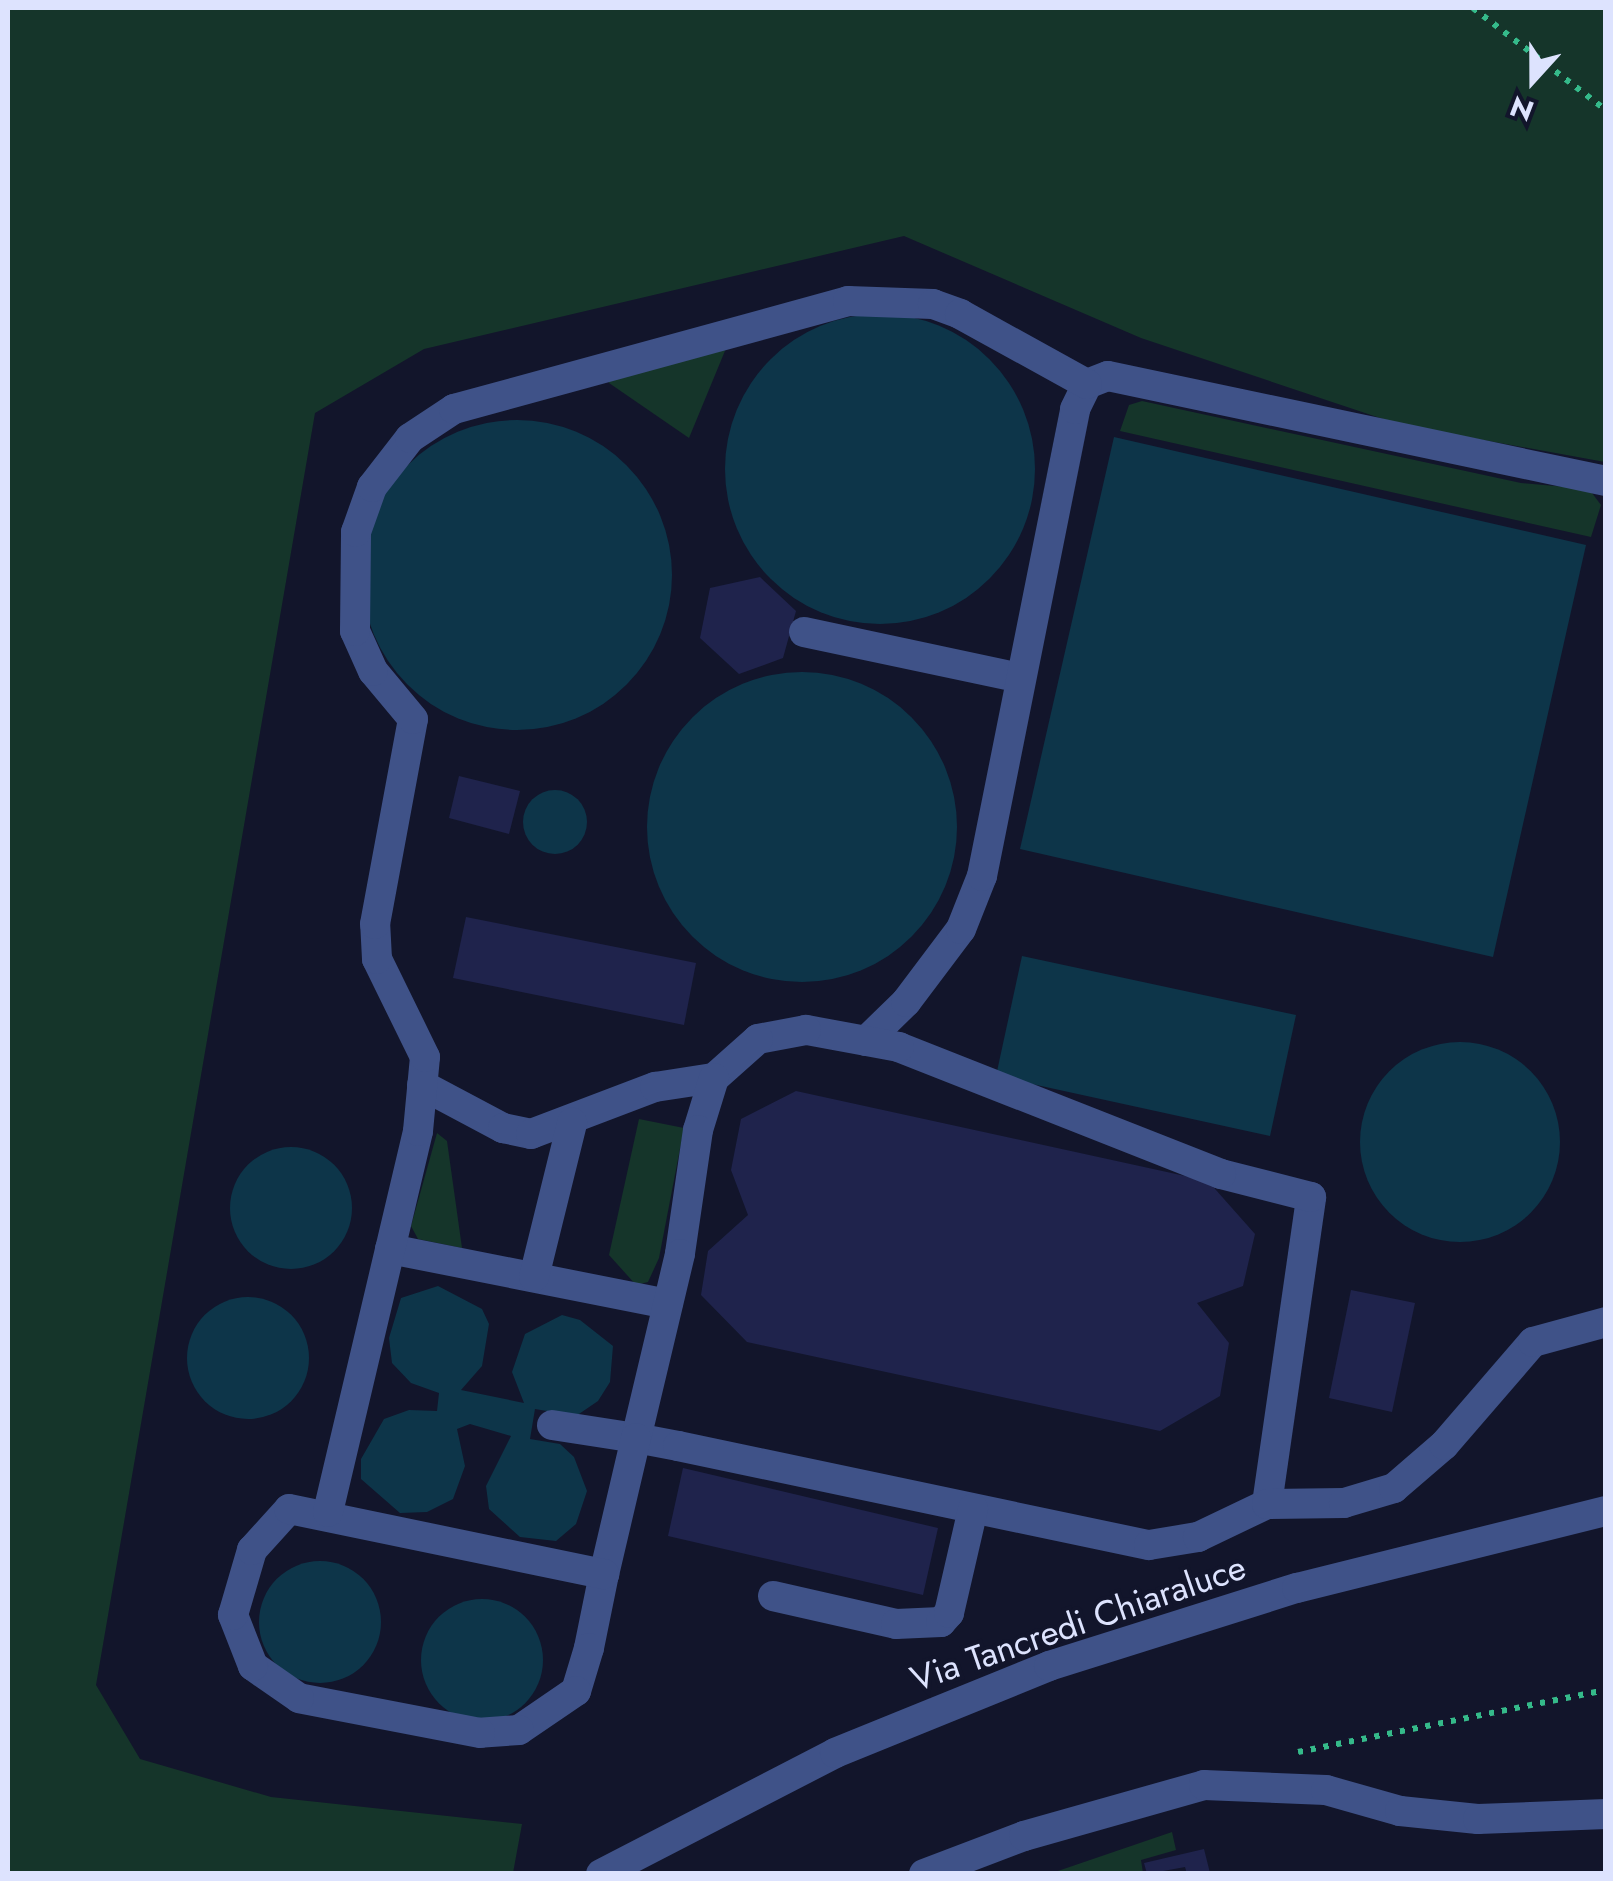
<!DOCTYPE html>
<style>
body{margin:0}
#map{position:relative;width:1613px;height:1881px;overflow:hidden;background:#12152b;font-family:Jost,sans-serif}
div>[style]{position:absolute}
.green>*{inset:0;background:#15352a}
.water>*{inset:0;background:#0d3549}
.round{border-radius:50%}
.building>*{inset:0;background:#1f234c}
.path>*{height:6px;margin-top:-3px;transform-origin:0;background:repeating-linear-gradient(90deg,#35ba8a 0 5px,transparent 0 13px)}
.minor>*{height:30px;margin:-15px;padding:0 15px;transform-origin:15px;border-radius:15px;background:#3f5288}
span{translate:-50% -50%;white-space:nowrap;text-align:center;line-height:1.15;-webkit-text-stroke:8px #12152b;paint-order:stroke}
.street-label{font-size:35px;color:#dde3fe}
.frame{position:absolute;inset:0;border:10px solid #dde3fe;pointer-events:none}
.north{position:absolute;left:1483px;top:30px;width:100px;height:100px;-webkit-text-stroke:8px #12152b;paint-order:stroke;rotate:201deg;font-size:28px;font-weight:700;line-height:40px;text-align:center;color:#dde3fe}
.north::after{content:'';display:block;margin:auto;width:35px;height:45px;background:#dde3fe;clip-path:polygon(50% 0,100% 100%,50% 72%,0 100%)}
</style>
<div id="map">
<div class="green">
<div style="clip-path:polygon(8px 8px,1605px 8px,1605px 462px,1401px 425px,1141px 338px,904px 236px,424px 349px,315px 413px,96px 1685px,140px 1759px,271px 1797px,522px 1824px,513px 1873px,8px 1874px)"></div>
<div style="clip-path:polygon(727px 346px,689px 438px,609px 383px,609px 380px)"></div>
<div style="clip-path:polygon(1142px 401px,1521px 483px,1589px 489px,1601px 505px,1591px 537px,1120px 431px,1129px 405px)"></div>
<div style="clip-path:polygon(639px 1119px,684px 1128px,659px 1258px,648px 1282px,636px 1285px,609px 1255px)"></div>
<div style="clip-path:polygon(437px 1133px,447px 1141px,462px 1248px,418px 1239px,411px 1226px)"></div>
<div style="clip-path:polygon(1172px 1832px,1176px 1850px,1141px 1860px,1143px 1873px,1052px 1873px)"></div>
</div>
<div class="water">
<div class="round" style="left:725px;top:314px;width:310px;height:310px"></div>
<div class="round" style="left:362px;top:420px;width:310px;height:310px"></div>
<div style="clip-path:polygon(1114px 437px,1586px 545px,1493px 957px,1020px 849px)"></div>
<div class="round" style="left:647px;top:672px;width:310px;height:310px"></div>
<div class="round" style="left:523px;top:790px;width:64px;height:64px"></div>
<div style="clip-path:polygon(1022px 956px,1296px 1015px,1270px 1136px,996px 1076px)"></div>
<div class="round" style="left:1360px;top:1042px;width:200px;height:200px"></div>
<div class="round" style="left:230px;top:1147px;width:122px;height:122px"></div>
<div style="clip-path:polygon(438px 1286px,482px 1309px,489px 1324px,482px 1366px,461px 1390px,524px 1403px,512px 1372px,525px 1334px,562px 1315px,580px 1320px,613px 1346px,610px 1382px,598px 1401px,576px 1416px,535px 1409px,530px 1439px,560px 1444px,574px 1457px,587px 1491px,576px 1524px,556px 1541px,520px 1537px,489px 1509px,486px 1486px,511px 1436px,470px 1424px,457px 1429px,465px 1466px,453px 1499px,427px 1512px,400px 1513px,361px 1479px,361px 1459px,384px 1419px,409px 1410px,437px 1411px,439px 1393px,411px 1383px,392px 1363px,389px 1338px,401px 1298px)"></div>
<div class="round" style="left:187px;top:1297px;width:122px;height:122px"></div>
<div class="round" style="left:259px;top:1561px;width:122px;height:122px"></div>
<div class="round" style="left:421px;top:1599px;width:122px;height:122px"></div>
</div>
<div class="building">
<div style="clip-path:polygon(760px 577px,796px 611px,783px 658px,739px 674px,700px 638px,710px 588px)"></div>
<div style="clip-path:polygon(459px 776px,520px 791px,509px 834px,449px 818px)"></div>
<div style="clip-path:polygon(466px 917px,696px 963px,684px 1025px,453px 978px)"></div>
<div style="clip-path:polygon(796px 1091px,1208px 1181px,1255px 1234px,1243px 1286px,1197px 1303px,1229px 1343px,1220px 1396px,1160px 1431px,747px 1342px,701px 1295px,708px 1251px,748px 1215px,731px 1170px,741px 1119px)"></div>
<div style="clip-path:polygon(1351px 1290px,1415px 1303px,1392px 1412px,1329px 1398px)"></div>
<div style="clip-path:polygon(683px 1468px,938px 1528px,923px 1595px,668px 1536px)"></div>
<div style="clip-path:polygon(1204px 1849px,1210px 1873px,1187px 1874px,1185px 1867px,1147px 1874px,1144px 1863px)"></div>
</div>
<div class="path">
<div style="left:1473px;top:8px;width:168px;rotate:37.5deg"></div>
<div style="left:1298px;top:1752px;width:314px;rotate:-11.4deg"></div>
</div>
<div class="minor">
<div style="left:804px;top:632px;width:221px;rotate:12deg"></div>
<div style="left:866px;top:1041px;width:56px;rotate:-44.3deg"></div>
<div style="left:906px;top:1002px;width:91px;rotate:-53deg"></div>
<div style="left:961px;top:929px;width:57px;rotate:-68.4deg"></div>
<div style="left:982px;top:876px;width:476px;rotate:-78.7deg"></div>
<div style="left:1075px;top:409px;width:28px;rotate:-64deg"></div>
<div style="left:1087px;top:384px;width:22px;rotate:-21deg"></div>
<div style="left:1108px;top:376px;width:509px;rotate:11.91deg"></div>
<div style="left:422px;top:1085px;width:92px;rotate:28deg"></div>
<div style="left:503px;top:1128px;width:29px;rotate:12deg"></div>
<div style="left:531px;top:1134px;width:133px;rotate:-20.8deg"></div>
<div style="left:655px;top:1087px;width:60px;rotate:-8.7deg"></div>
<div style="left:390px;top:1249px;width:283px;rotate:11.2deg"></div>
<div style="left:534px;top:1277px;width:159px;rotate:-76.1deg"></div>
<div style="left:552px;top:1425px;width:85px;rotate:8.8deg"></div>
<div style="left:636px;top:1438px;width:43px;rotate:10.8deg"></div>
<div style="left:678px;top:1446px;width:481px;rotate:11.9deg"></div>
<div style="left:1149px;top:1545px;width:50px;rotate:-9.3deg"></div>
<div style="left:1198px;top:1537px;width:76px;rotate:-25.6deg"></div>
<div style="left:1267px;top:1504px;width:310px;rotate:-81.8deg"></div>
<div style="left:1311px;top:1197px;width:93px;rotate:-165.7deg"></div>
<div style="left:1221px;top:1174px;width:346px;rotate:-158.5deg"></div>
<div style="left:899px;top:1047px;width:95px;rotate:-169.6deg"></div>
<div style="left:806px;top:1030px;width:49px;rotate:169.4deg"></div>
<div style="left:758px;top:1039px;width:59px;rotate:138.4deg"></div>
<div style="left:714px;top:1078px;width:54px;rotate:107.1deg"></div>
<div style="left:698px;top:1130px;width:125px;rotate:98.3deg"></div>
<div style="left:680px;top:1254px;width:189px;rotate:103.4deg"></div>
<div style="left:636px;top:1438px;width:140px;rotate:103.2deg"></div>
<div style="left:604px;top:1574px;width:76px;rotate:101.5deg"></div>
<div style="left:589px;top:1648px;width:45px;rotate:106.8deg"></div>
<div style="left:576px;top:1691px;width:69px;rotate:145.6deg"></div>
<div style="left:519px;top:1730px;width:39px;rotate:176deg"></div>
<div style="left:480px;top:1733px;width:184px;rotate:-169.1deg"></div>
<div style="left:299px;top:1698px;width:56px;rotate:-145.2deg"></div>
<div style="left:253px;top:1666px;width:55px;rotate:-111.4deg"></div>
<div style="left:233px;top:1615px;width:68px;rotate:-73.7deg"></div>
<div style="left:252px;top:1550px;width:55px;rotate:-47.9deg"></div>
<div style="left:289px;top:1509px;width:322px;rotate:11.7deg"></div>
<div style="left:1267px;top:1504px;width:77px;rotate:-0.7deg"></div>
<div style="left:1344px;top:1503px;width:52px;rotate:-16.7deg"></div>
<div style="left:1394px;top:1488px;width:66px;rotate:-40.7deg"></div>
<div style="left:1444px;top:1445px;width:136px;rotate:-49.2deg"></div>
<div style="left:1533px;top:1342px;width:76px;rotate:-15.3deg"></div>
<div style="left:328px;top:1512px;width:391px;rotate:-76.7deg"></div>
<div style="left:418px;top:1131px;width:74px;rotate:-84.6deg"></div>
<div style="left:425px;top:1057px;width:109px;rotate:-116.1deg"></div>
<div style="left:377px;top:959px;width:35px;rotate:-93deg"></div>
<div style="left:375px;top:924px;width:208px;rotate:-79.5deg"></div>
<div style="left:413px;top:719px;width:62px;rotate:-129.8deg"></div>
<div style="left:373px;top:671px;width:44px;rotate:-114.2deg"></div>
<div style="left:355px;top:631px;width:99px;rotate:-89.4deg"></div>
<div style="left:356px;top:532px;width:48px;rotate:-70.4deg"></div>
<div style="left:372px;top:487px;width:62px;rotate:-52.2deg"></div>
<div style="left:410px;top:438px;width:53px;rotate:-33.4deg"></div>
<div style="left:454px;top:409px;width:409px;rotate:-15.3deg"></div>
<div style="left:848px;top:301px;width:85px;rotate:2deg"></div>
<div style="left:933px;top:304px;width:29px;rotate:20deg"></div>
<div style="left:960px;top:314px;width:145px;rotate:28.9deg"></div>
<div style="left:773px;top:1596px;width:126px;rotate:12.8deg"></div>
<div style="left:896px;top:1624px;width:45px;rotate:-2.5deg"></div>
<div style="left:941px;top:1622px;width:12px;rotate:-48deg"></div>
<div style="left:949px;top:1613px;width:107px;rotate:-77deg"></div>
<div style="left:601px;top:1874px;width:263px;rotate:-27.3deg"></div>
<div style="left:835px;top:1753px;width:231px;rotate:-22.1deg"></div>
<div style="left:1049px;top:1666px;width:260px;rotate:-17.5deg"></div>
<div style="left:1297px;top:1588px;width:318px;rotate:-14deg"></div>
<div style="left:924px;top:1874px;width:107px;rotate:-20.8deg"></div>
<div style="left:1024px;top:1836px;width:187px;rotate:-15.8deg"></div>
<div style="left:1204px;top:1785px;width:122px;rotate:2.3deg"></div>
<div style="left:1326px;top:1790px;width:77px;rotate:15.8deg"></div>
<div style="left:1400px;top:1811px;width:78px;rotate:5.9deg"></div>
<div style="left:1478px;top:1819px;width:128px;rotate:-2.2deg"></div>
</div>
<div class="street-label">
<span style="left:1078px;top:1623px;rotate:-19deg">Via Tancredi Chiaraluce</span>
</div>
<div class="frame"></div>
<div class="north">N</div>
</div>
